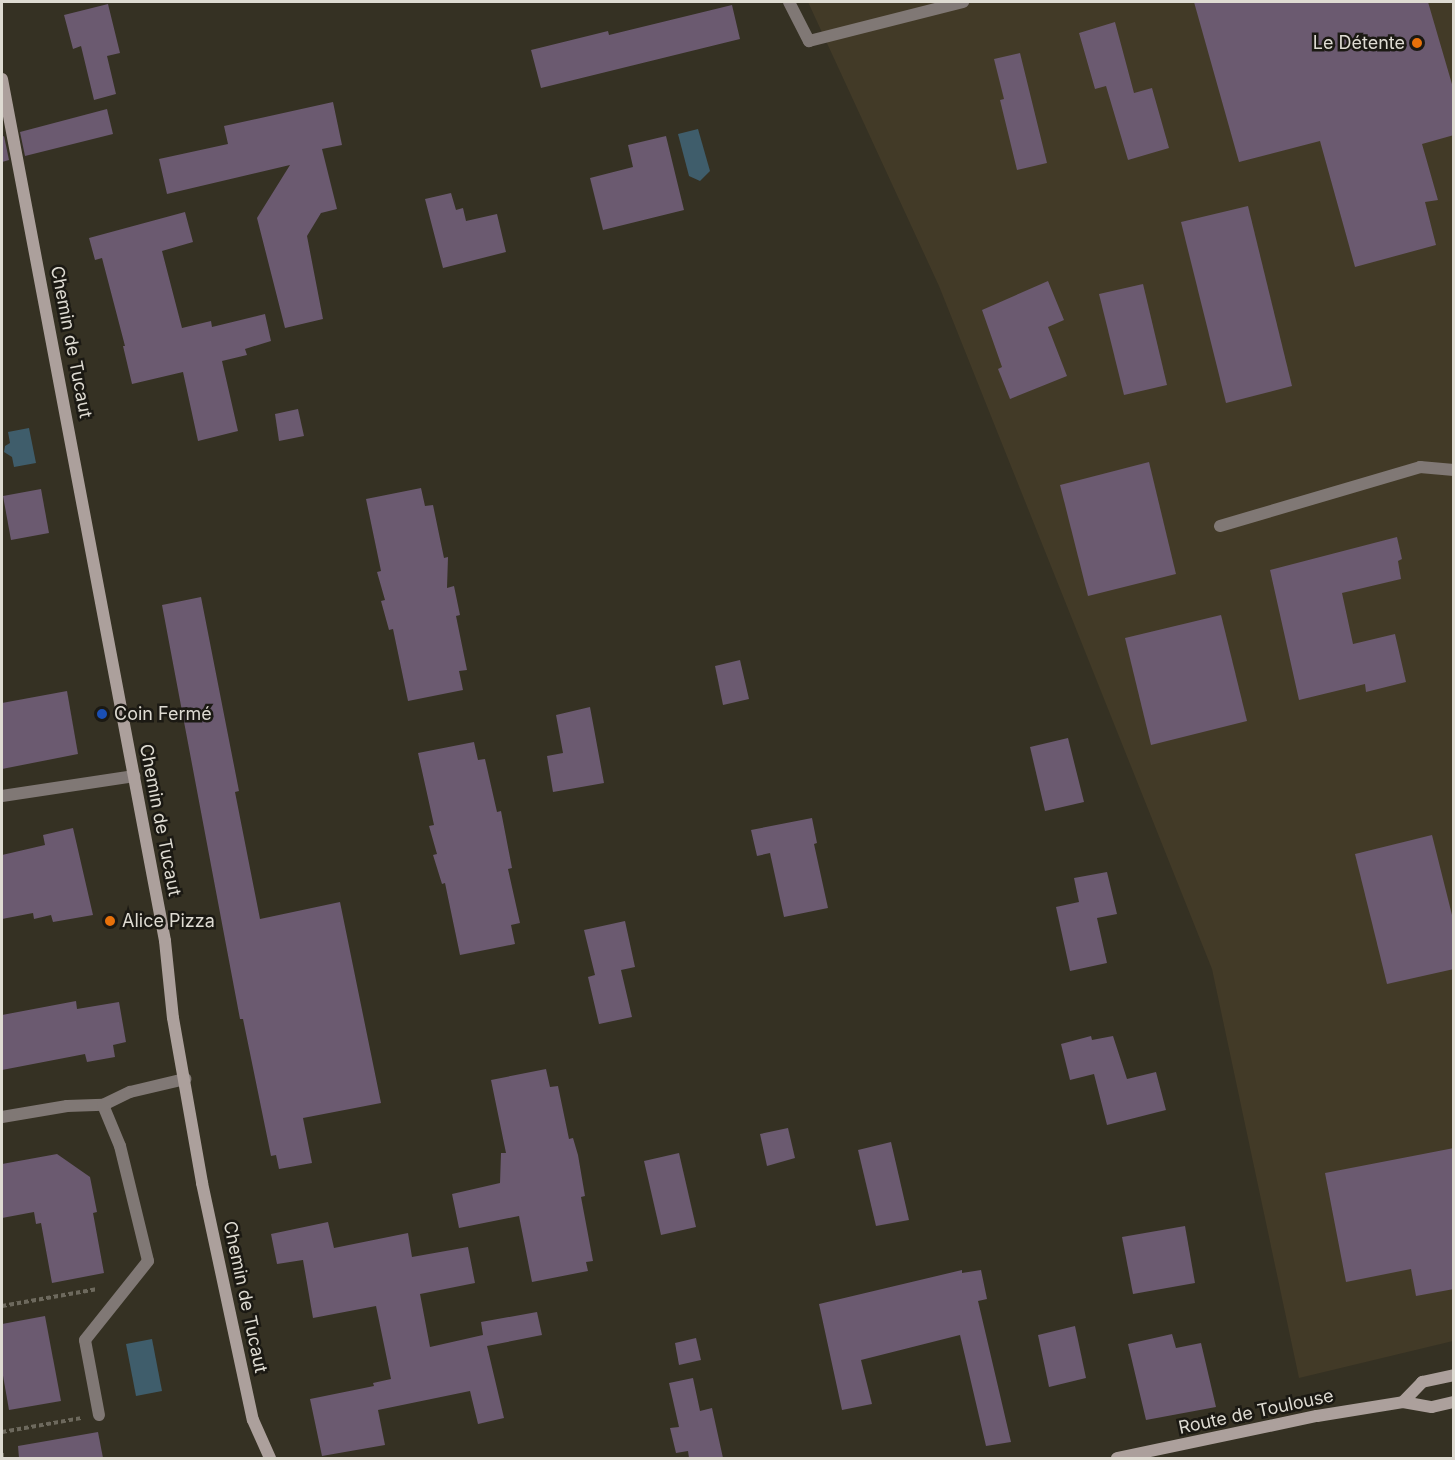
<!DOCTYPE html>
<meta charset="utf-8">
<style>
body{margin:0}
#map{position:relative;width:1455px;height:1460px;overflow:hidden;background:#353123;font-family:Inter,sans-serif}
div>[style]{position:absolute}
.built>*{inset:0;background:#423a27}
.water>*{inset:0;background:#3f5d6b}
.building>*{inset:0;background:#6b5a70}
.path>*{height:4px;margin-top:-2px;transform-origin:0;background:repeating-linear-gradient(90deg,#6d695d 0 4.5px,transparent 0 7.5px)}
.lane>*{height:12px;margin:-6px;padding:0 6px;transform-origin:6px;border-radius:6px;background:#807875}
.street>*{height:12px;margin:-6px;padding:0 6px;transform-origin:6px;border-radius:6px;background:#807875}
.secondary>*{height:12px;margin:-6px;padding:0 6px;transform-origin:6px;border-radius:6px;background:#aca09c}
.dots>*{width:16px;height:16px;translate:-50% -50%;box-sizing:border-box;border:3px solid #1b1913;border-radius:50%}
span{translate:-50% -50%;white-space:nowrap;text-align:center;line-height:1.15;-webkit-text-stroke:5px #1b1913;paint-order:stroke}
.poi-label{font-size:18px;color:#dedbd2}
.right{translate:-100% -50%;text-align:right}
.left{translate:0 -50%;text-align:left}
.street-label{font-size:18px;color:#dedbd2}
.frame{position:absolute;inset:0;border:3px solid #dedbd2;pointer-events:none}
</style>
<div id="map">
<div class="built">
<div style="clip-path:polygon(808px 2px,1453px 2px,1453px 1341px,1299px 1378px,1212px 969px,939px 286px)"></div>
</div>
<div class="water">
<div style="clip-path:polygon(698px 129px,710px 171px,700px 181px,689px 176px,678px 134px)"></div>
<div style="clip-path:polygon(29px 428px,36px 463px,14px 467px,12px 457px,4px 452px,5px 446px,10px 443px,8px 432px)"></div>
<div style="clip-path:polygon(152px 1339px,162px 1391px,136px 1396px,126px 1344px)"></div>
</div>
<div class="building">
<div style="clip-path:polygon(1194px 2px,1428px 2px,1454px 91px,1454px 135px,1422px 144px,1438px 200px,1425px 202px,1436px 245px,1355px 267px,1320px 141px,1239px 162px)"></div>
<div style="clip-path:polygon(108px 4px,120px 53px,107px 56px,116px 94px,94px 100px,81px 46px,73px 49px,64px 15px)"></div>
<div style="clip-path:polygon(732px 5px,740px 39px,541px 88px,531px 50px,608px 31px,609px 35px)"></div>
<div style="clip-path:polygon(1115px 22px,1134px 93px,1152px 88px,1169px 148px,1128px 160px,1106px 86px,1095px 89px,1079px 33px)"></div>
<div style="clip-path:polygon(1020px 53px,1047px 163px,1017px 170px,1000px 100px,1004px 99px,994px 59px)"></div>
<div style="clip-path:polygon(333px 102px,342px 145px,322px 149px,337px 209px,321px 213px,307px 236px,323px 319px,285px 328px,257px 218px,290px 165px,167px 194px,159px 159px,228px 144px,224px 126px)"></div>
<div style="clip-path:polygon(107px 109px,113px 134px,25px 156px,20px 132px)"></div>
<div style="clip-path:polygon(4px 136px,9px 160px,2px 162px,2px 137px)"></div>
<div style="clip-path:polygon(666px 136px,684px 210px,603px 230px,590px 178px,633px 167px,628px 145px)"></div>
<div style="clip-path:polygon(451px 193px,456px 210px,463px 208px,466px 221px,497px 214px,506px 252px,443px 268px,425px 199px)"></div>
<div style="clip-path:polygon(1248px 206px,1292px 386px,1226px 403px,1181px 222px)"></div>
<div style="clip-path:polygon(185px 212px,193px 242px,162px 251px,182px 328px,211px 321px,212px 327px,265px 314px,271px 341px,245px 349px,247px 355px,222px 361px,238px 431px,198px 441px,183px 372px,132px 384px,123px 346px,125px 346px,102px 258px,95px 260px,89px 238px)"></div>
<div style="clip-path:polygon(1048px 281px,1064px 320px,1048px 327px,1067px 376px,1010px 399px,998px 369px,1002px 367px,982px 310px)"></div>
<div style="clip-path:polygon(1143px 284px,1167px 385px,1124px 395px,1099px 294px)"></div>
<div style="clip-path:polygon(298px 409px,304px 436px,279px 441px,275px 414px)"></div>
<div style="clip-path:polygon(1149px 462px,1176px 574px,1088px 596px,1060px 485px)"></div>
<div style="clip-path:polygon(421px 488px,425px 506px,433px 505px,444px 558px,448px 557px,447px 588px,454px 586px,460px 615px,456px 616px,467px 670px,459px 671px,463px 690px,408px 701px,393px 629px,389px 630px,381px 601px,385px 600px,377px 572px,381px 571px,366px 499px)"></div>
<div style="clip-path:polygon(41px 489px,49px 533px,11px 540px,3px 496px)"></div>
<div style="clip-path:polygon(1397px 537px,1402px 559px,1398px 561px,1401px 579px,1342px 593px,1353px 644px,1395px 634px,1406px 682px,1366px 692px,1365px 684px,1299px 700px,1270px 570px)"></div>
<div style="clip-path:polygon(201px 597px,239px 791px,235px 792px,260px 919px,340px 902px,381px 1103px,303px 1118px,312px 1163px,279px 1169px,276px 1155px,271px 1156px,243px 1019px,240px 1019px,162px 605px)"></div>
<div style="clip-path:polygon(1221px 615px,1247px 721px,1151px 745px,1125px 638px)"></div>
<div style="clip-path:polygon(740px 660px,749px 699px,723px 705px,715px 666px)"></div>
<div style="clip-path:polygon(67px 691px,78px 754px,2px 769px,2px 703px)"></div>
<div style="clip-path:polygon(590px 707px,604px 783px,553px 792px,547px 756px,563px 753px,556px 715px)"></div>
<div style="clip-path:polygon(1068px 738px,1084px 802px,1045px 811px,1030px 747px)"></div>
<div style="clip-path:polygon(474px 742px,478px 760px,485px 759px,497px 812px,501px 811px,512px 868px,508px 869px,520px 923px,511px 925px,515px 944px,460px 955px,445px 883px,442px 884px,433px 855px,437px 854px,429px 826px,434px 825px,418px 753px)"></div>
<div style="clip-path:polygon(812px 818px,817px 843px,814px 844px,828px 908px,784px 917px,770px 853px,757px 856px,751px 830px)"></div>
<div style="clip-path:polygon(73px 828px,93px 915px,53px 922px,51px 915px,34px 919px,33px 913px,2px 919px,2px 855px,45px 845px,43px 835px)"></div>
<div style="clip-path:polygon(1432px 835px,1454px 923px,1454px 969px,1387px 984px,1355px 854px)"></div>
<div style="clip-path:polygon(1107px 872px,1117px 914px,1097px 918px,1107px 963px,1070px 971px,1056px 907px,1079px 902px,1074px 878px)"></div>
<div style="clip-path:polygon(625px 921px,635px 967px,621px 970px,632px 1017px,599px 1024px,588px 977px,595px 975px,584px 930px)"></div>
<div style="clip-path:polygon(76px 1001px,77px 1009px,119px 1002px,126px 1042px,113px 1045px,115px 1057px,87px 1062px,85px 1054px,2px 1070px,2px 1015px)"></div>
<div style="clip-path:polygon(1091px 1036px,1092px 1040px,1113px 1036px,1127px 1079px,1156px 1072px,1166px 1110px,1107px 1125px,1094px 1074px,1070px 1080px,1061px 1044px)"></div>
<div style="clip-path:polygon(546px 1069px,550px 1087px,558px 1086px,569px 1139px,573px 1138px,578px 1155px,585px 1196px,581px 1197px,593px 1261px,586px 1262px,588px 1271px,532px 1282px,519px 1216px,459px 1228px,452px 1194px,500px 1183px,501px 1153px,506px 1153px,491px 1080px)"></div>
<div style="clip-path:polygon(788px 1128px,795px 1158px,767px 1166px,760px 1134px)"></div>
<div style="clip-path:polygon(891px 1142px,909px 1220px,876px 1226px,858px 1150px)"></div>
<div style="clip-path:polygon(1454px 1148px,1454px 1289px,1416px 1296px,1411px 1269px,1346px 1282px,1325px 1173px)"></div>
<div style="clip-path:polygon(679px 1153px,696px 1227px,661px 1235px,644px 1161px)"></div>
<div style="clip-path:polygon(57px 1154px,90px 1177px,97px 1212px,93px 1213px,104px 1273px,52px 1283px,41px 1223px,36px 1224px,34px 1212px,2px 1218px,2px 1164px)"></div>
<div style="clip-path:polygon(328px 1222px,334px 1248px,408px 1233px,412px 1257px,468px 1247px,475px 1283px,420px 1294px,430px 1347px,483px 1335px,481px 1322px,537px 1312px,542px 1335px,487px 1346px,504px 1418px,478px 1424px,470px 1391px,378px 1410px,385px 1445px,322px 1456px,310px 1399px,374px 1386px,373px 1383px,391px 1379px,376px 1306px,313px 1318px,303px 1260px,277px 1264px,271px 1234px)"></div>
<div style="clip-path:polygon(1185px 1226px,1195px 1283px,1133px 1294px,1122px 1237px)"></div>
<div style="clip-path:polygon(962px 1270px,962px 1273px,981px 1270px,987px 1299px,978px 1301px,1011px 1442px,986px 1446px,960px 1335px,861px 1360px,872px 1404px,842px 1410px,819px 1304px)"></div>
<div style="clip-path:polygon(45px 1316px,61px 1401px,9px 1410px,2px 1370px,2px 1324px)"></div>
<div style="clip-path:polygon(1075px 1326px,1086px 1378px,1049px 1387px,1038px 1335px)"></div>
<div style="clip-path:polygon(1172px 1334px,1176px 1348px,1201px 1343px,1216px 1407px,1146px 1420px,1128px 1344px)"></div>
<div style="clip-path:polygon(696px 1338px,701px 1360px,679px 1365px,675px 1343px)"></div>
<div style="clip-path:polygon(693px 1378px,700px 1411px,712px 1408px,723px 1458px,689px 1458px,688px 1451px,676px 1453px,670px 1428px,679px 1427px,669px 1383px)"></div>
<div style="clip-path:polygon(98px 1432px,103px 1458px,19px 1458px,18px 1446px)"></div>
</div>
<div class="path">
<div style="left:2px;top:1306px;width:97px;rotate:-10.1deg"></div>
<div style="left:2px;top:1432px;width:80px;rotate:-10deg"></div>
<div style="left:2px;top:1453px;width:5px;rotate:90deg"></div>
</div>
<div class="lane">
<div style="left:789px;top:2px;width:44px;rotate:62.9deg"></div>
<div style="left:809px;top:41px;width:159px;rotate:-14.2deg"></div>
<div style="left:1220px;top:526px;width:209px;rotate:-16.4deg"></div>
<div style="left:1420px;top:467px;width:34px;rotate:5deg"></div>
<div style="left:99px;top:1415px;width:76px;rotate:-100.6deg"></div>
<div style="left:85px;top:1340px;width:101px;rotate:-51.4deg"></div>
</div>
<div class="street">
<div style="left:2px;top:796px;width:134px;rotate:-8.6deg"></div>
<div style="left:103px;top:1105px;width:44px;rotate:67.5deg"></div>
<div style="left:120px;top:1146px;width:118px;rotate:76.3deg"></div>
<div style="left:2px;top:1117px;width:66px;rotate:-9.6deg"></div>
<div style="left:67px;top:1106px;width:36px;rotate:-2deg"></div>
<div style="left:103px;top:1105px;width:30px;rotate:-26deg"></div>
<div style="left:130px;top:1092px;width:57px;rotate:-13.3deg"></div>
</div>
<div class="secondary">
<div style="left:2px;top:79px;width:877px;rotate:79.29deg"></div>
<div style="left:165px;top:941px;width:77px;rotate:84.1deg"></div>
<div style="left:173px;top:1018px;width:168px;rotate:80deg"></div>
<div style="left:202px;top:1183px;width:242px;rotate:77.9deg"></div>
<div style="left:253px;top:1420px;width:42px;rotate:65.9deg"></div>
<div style="left:1403px;top:1402px;width:28px;rotate:-46deg"></div>
<div style="left:1422px;top:1382px;width:33px;rotate:-12deg"></div>
<div style="left:1117px;top:1458px;width:204px;rotate:-11.9deg"></div>
<div style="left:1317px;top:1416px;width:87px;rotate:-9.2deg"></div>
<div style="left:1403px;top:1402px;width:29px;rotate:10deg"></div>
<div style="left:1432px;top:1407px;width:23px;rotate:-13deg"></div>
</div>
<div class="dots">
<div style="left:1417px;top:43px;background:#e8710a"></div>
<div style="left:102px;top:714px;background:#1a4fb4"></div>
<div style="left:110px;top:921px;background:#e8710a"></div>
</div>
<div class="poi-label">
<span class="right" style="left:1405px;top:43px">Le Détente</span>
<span class="left" style="left:114px;top:714px">Coin Fermé</span>
<span class="left" style="left:122px;top:921px">Alice Pizza</span>
</div>
<div class="street-label">
<span style="left:71px;top:342px;rotate:79deg">Chemin de Tucaut</span>
<span style="left:160px;top:820px;rotate:79deg">Chemin de Tucaut</span>
<span style="left:245px;top:1297px;rotate:78deg">Chemin de Tucaut</span>
<span style="left:1256px;top:1412px;rotate:-12deg">Route de Toulouse</span>
</div>
<div class="frame"></div>
</div>
